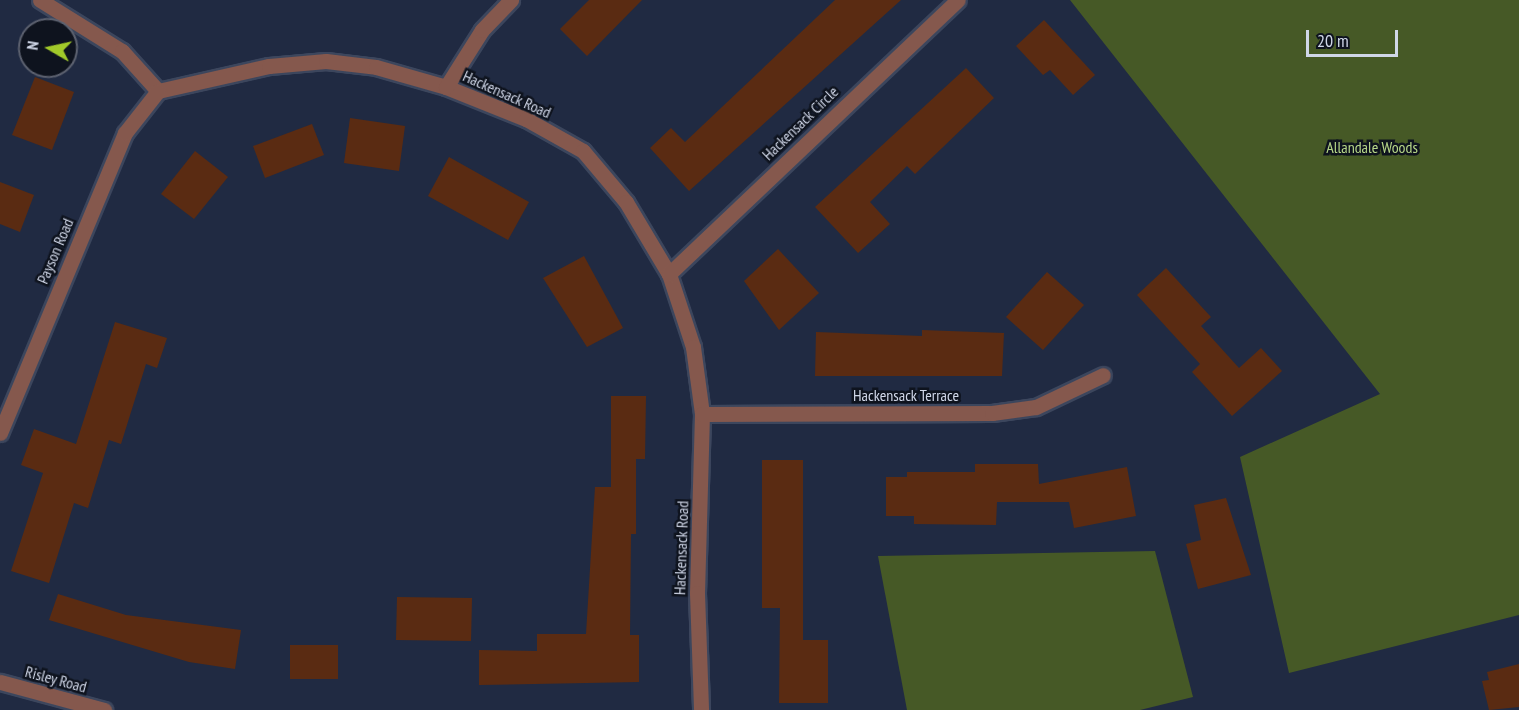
<!DOCTYPE html>
<style>
body{margin:0}
#map{position:relative;width:1519px;height:710px;overflow:hidden;background:#202a42;font-family:"PT Sans Narrow",sans-serif}
div>[style]{position:absolute}
.forest>*{inset:0;background:#465926}
.building>*{inset:0;background:#5a2b12}
.roads{filter:drop-shadow(2px 0 #3c465d) drop-shadow(-2px 0 #3c465d) drop-shadow(0 2px #3c465d) drop-shadow(0 -2px #3c465d)}
.minor>*{height:15px;margin:-7.5px;padding:0 7.5px;transform-origin:7.5px;border-radius:7.5px;background:#85584d}
span{translate:-50% -50%;white-space:nowrap;text-align:center;line-height:1.15;-webkit-text-stroke:5px #0e131e;paint-order:stroke}
.street-label{font-size:16px;color:#d0d7e8}
.park-label{font-size:16px;color:#b7d789}
.north{position:absolute;left:18px;top:18px;width:60px;height:60px;box-sizing:border-box;background:#0e131e;border:2px solid #5c616f;border-radius:50%;rotate:279deg;font-size:16px;font-weight:700;line-height:24px;text-align:center;color:#d0d7e8}
.north::after{content:'';display:block;margin:auto;width:21px;height:27px;background:#a1c92a;clip-path:polygon(50% 0,100% 100%,50% 72%,0 100%)}
.scale{position:absolute;left:1306px;top:30px;width:92px;height:27px;box-sizing:border-box;border:3px solid #d0d7e8;border-top:0;padding-left:8px;font-size:18px;line-height:21px;white-space:nowrap;color:#d0d7e8;-webkit-text-stroke:4px #0e131e;paint-order:stroke}
</style>
<div id="map">
<div class="forest">
<div style="clip-path:polygon(1070px 0,1519px 0,1519px 615px,1289px 673px,1240px 457px,1380px 394px)"></div>
<div style="clip-path:polygon(1155px 551px,1193px 697px,1140px 710px,907px 710px,878px 556px)"></div>
</div>
<div class="building">
<div style="clip-path:polygon(589px 0,642px 0,587px 56px,560px 29px)"></div>
<div style="clip-path:polygon(835px 0,901px 0,689px 191px,650px 148px,671px 128px,685px 142px)"></div>
<div style="clip-path:polygon(1044px 20px,1095px 75px,1073px 95px,1050px 70px,1043px 75px,1016px 46px)"></div>
<div style="clip-path:polygon(966px 68px,994px 98px,915px 174px,907px 166px,870px 202px,890px 224px,858px 253px,815px 207px)"></div>
<div style="clip-path:polygon(35px 77px,74px 92px,52px 150px,12px 135px)"></div>
<div style="clip-path:polygon(350px 118px,405px 126px,399px 171px,344px 163px)"></div>
<div style="clip-path:polygon(312px 124px,324px 155px,265px 178px,253px 146px)"></div>
<div style="clip-path:polygon(195px 151px,228px 177px,194px 219px,161px 194px)"></div>
<div style="clip-path:polygon(449px 157px,529px 202px,508px 240px,428px 196px)"></div>
<div style="clip-path:polygon(0 182px,34px 195px,20px 232px,0 224px)"></div>
<div style="clip-path:polygon(778px 249px,819px 293px,779px 330px,744px 281px)"></div>
<div style="clip-path:polygon(584px 256px,623px 328px,587px 347px,543px 278px)"></div>
<div style="clip-path:polygon(1166px 268px,1211px 317px,1201px 326px,1239px 368px,1261px 348px,1282px 371px,1232px 416px,1192px 372px,1200px 364px,1137px 295px)"></div>
<div style="clip-path:polygon(1047px 272px,1084px 305px,1043px 350px,1006px 317px)"></div>
<div style="clip-path:polygon(115px 322px,167px 338px,157px 368px,146px 364px,121px 444px,109px 440px,88px 508px,74px 503px,49px 583px,11px 571px,43px 473px,21px 465px,34px 429px,76px 444px)"></div>
<div style="clip-path:polygon(922px 330px,1004px 333px,1002px 376px,815px 376px,816px 332px,922px 336px)"></div>
<div style="clip-path:polygon(611px 396px,646px 396px,645px 459px,636px 459px,636px 534px,631px 534px,630px 635px,639px 635px,639px 682px,479px 685px,479px 650px,537px 651px,537px 634px,586px 634px,595px 487px,611px 487px)"></div>
<div style="clip-path:polygon(762px 460px,803px 460px,803px 640px,828px 640px,828px 703px,779px 703px,780px 608px,762px 608px)"></div>
<div style="clip-path:polygon(975px 464px,1038px 464px,1039px 484px,1127px 467px,1136px 516px,1074px 528px,1069px 502px,997px 502px,996px 525px,914px 524px,914px 516px,886px 516px,886px 477px,907px 477px,907px 472px,975px 472px)"></div>
<div style="clip-path:polygon(1226px 498px,1251px 575px,1198px 589px,1186px 544px,1201px 540px,1194px 505px)"></div>
<div style="clip-path:polygon(58px 594px,126px 615px,241px 630px,235px 669px,189px 662px,49px 620px)"></div>
<div style="clip-path:polygon(397px 597px,472px 598px,471px 641px,396px 640px)"></div>
<div style="clip-path:polygon(290px 645px,338px 645px,338px 679px,290px 679px)"></div>
<div style="clip-path:polygon(1519px 664px,1519px 707px,1489px 710px,1482px 681px,1489px 680px,1487px 672px)"></div>
</div>
<div class="roads">
<div class="minor">
<div style="left:40px;top:0;width:97px;rotate:31.9deg"></div>
<div style="left:122px;top:51px;width:54px;rotate:48deg"></div>
<div style="left:158px;top:91px;width:114px;rotate:-12.7deg"></div>
<div style="left:269px;top:66px;width:57px;rotate:-5deg"></div>
<div style="left:326px;top:61px;width:50px;rotate:6.8deg"></div>
<div style="left:376px;top:67px;width:73px;rotate:15.9deg"></div>
<div style="left:446px;top:87px;width:86px;rotate:21.8deg"></div>
<div style="left:526px;top:119px;width:65px;rotate:29.3deg"></div>
<div style="left:583px;top:151px;width:67px;rotate:49.9deg"></div>
<div style="left:626px;top:202px;width:84px;rotate:59.2deg"></div>
<div style="left:669px;top:274px;width:77px;rotate:71.8deg"></div>
<div style="left:693px;top:347px;width:68px;rotate:82.3deg"></div>
<div style="left:702px;top:414px;width:179px;rotate:91.6deg"></div>
<div style="left:697px;top:593px;width:117px;rotate:88deg"></div>
<div style="left:446px;top:87px;width:67px;rotate:-57.7deg"></div>
<div style="left:482px;top:30px;width:42px;rotate:-46deg"></div>
<div style="left:669px;top:274px;width:398px;rotate:-43.5deg"></div>
<div style="left:702px;top:414px;width:290px;rotate:-0.2deg"></div>
<div style="left:992px;top:413px;width:44px;rotate:-7.8deg"></div>
<div style="left:1036px;top:407px;width:74px;rotate:-25.5deg"></div>
<div style="left:0;top:433px;width:325px;rotate:-67.4deg"></div>
<div style="left:125px;top:133px;width:53px;rotate:-51.8deg"></div>
<div style="left:0;top:682px;width:108px;rotate:15.1deg"></div>
</div>
</div>
<div class="street-label">
<span style="left:507px;top:94px;rotate:24deg">Hackensack Road</span>
<span style="left:800px;top:123px;rotate:-44deg">Hackensack Circle</span>
<span style="left:55px;top:251px;rotate:-67deg">Payson Road</span>
<span style="left:906px;top:395px">Hackensack Terrace</span>
<span style="left:681px;top:548px;rotate:-88deg">Hackensack Road</span>
<span style="left:56px;top:679px;rotate:15deg">Risley Road</span>
</div>
<div class="park-label">
<span style="left:1372px;top:147px">Allandale Woods</span>
</div>
<div class="north">N</div>
<div class="scale">20 m</div>
</div>
